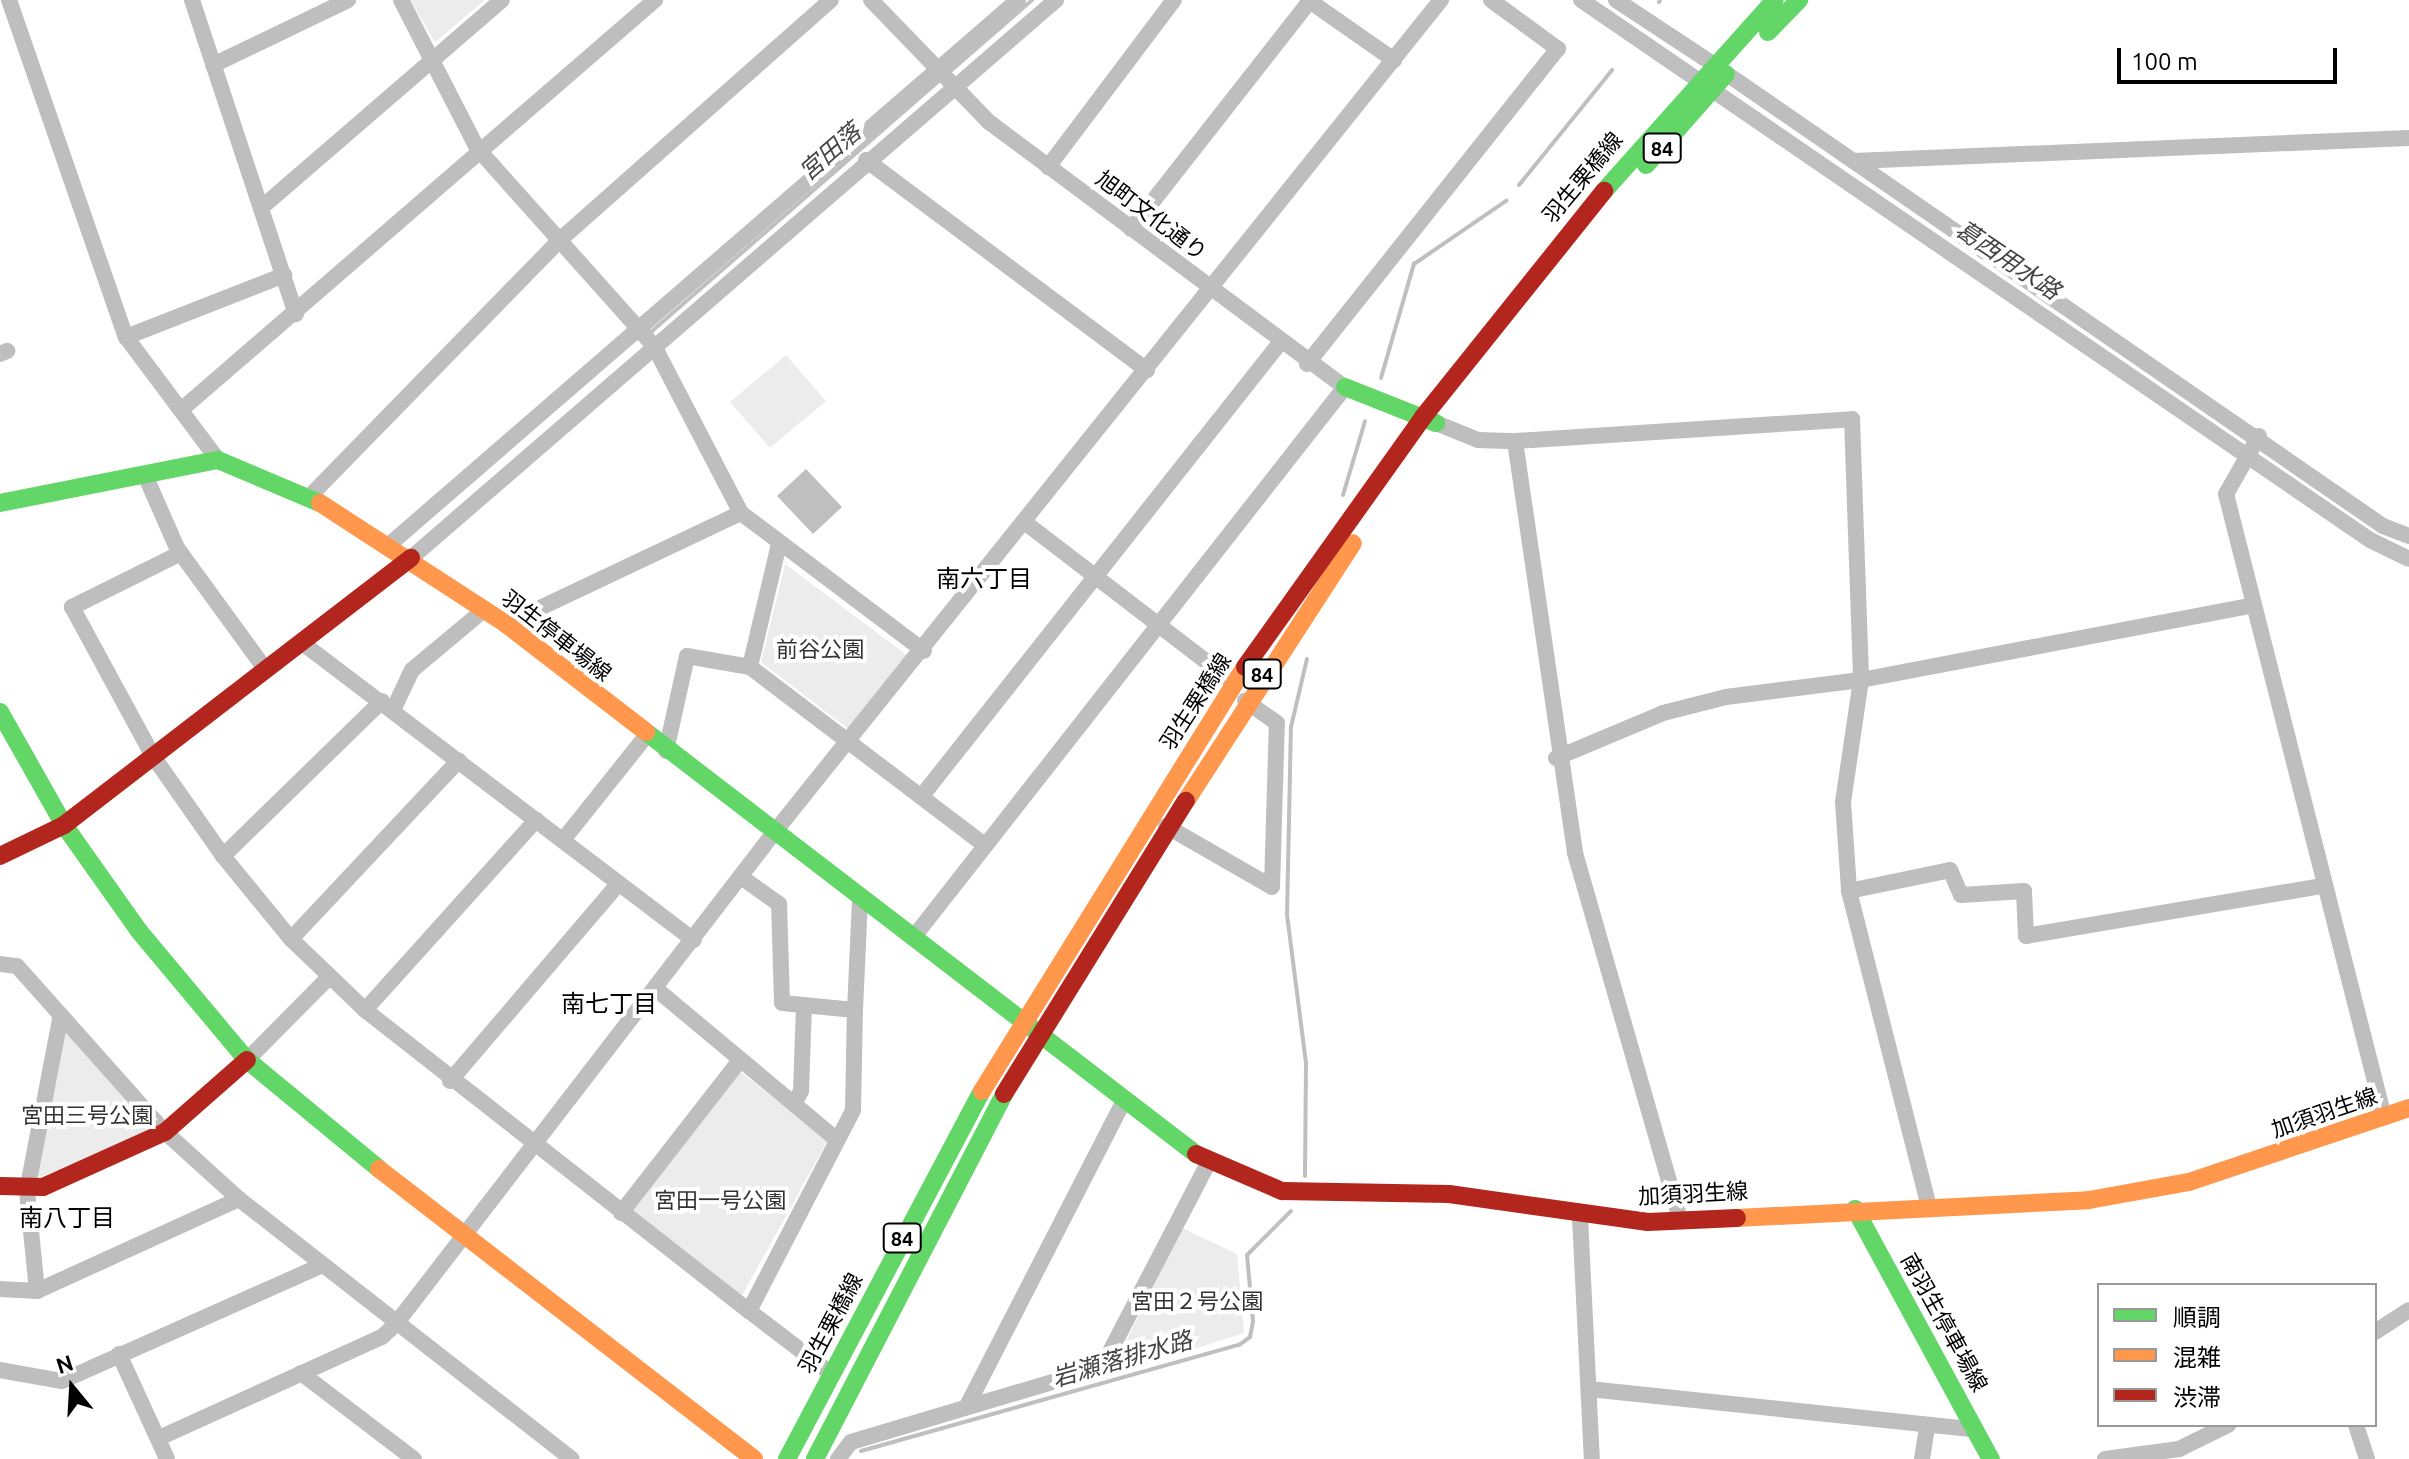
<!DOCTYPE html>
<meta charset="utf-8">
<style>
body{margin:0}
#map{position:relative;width:2409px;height:1459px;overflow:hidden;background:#fff;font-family:Ubuntu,"Noto Sans JP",sans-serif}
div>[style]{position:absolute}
.green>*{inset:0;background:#ececec}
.water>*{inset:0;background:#bfbfbf}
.stream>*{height:4px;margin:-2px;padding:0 2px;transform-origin:2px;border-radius:2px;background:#bfbfbf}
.canal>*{height:16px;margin:-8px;padding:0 8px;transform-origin:8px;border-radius:8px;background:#bfbfbf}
.street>*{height:16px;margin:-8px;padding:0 8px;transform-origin:8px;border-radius:8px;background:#bebebe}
.fast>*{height:18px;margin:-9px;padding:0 9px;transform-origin:9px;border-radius:9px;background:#63d668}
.slow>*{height:18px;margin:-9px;padding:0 9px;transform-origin:9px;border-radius:9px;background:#ff974d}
.jam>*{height:18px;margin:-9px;padding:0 9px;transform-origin:9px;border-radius:9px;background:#b3261e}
span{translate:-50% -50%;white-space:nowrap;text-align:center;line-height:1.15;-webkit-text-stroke:8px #fff;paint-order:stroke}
.shield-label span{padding:2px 6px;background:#fff;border:2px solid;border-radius:6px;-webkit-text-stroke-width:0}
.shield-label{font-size:20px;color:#000;font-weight:700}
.street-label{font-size:22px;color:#000}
.park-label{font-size:22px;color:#333}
.water-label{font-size:24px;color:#444;font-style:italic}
.neighbourhood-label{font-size:24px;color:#000}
.legend{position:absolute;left:2097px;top:1283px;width:280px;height:144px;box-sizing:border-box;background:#fff;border:2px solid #999;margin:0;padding:10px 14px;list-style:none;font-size:24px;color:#000}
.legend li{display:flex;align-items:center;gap:16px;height:40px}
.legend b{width:40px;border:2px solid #999}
.north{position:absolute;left:32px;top:1347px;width:80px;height:80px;-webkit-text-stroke:6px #fff;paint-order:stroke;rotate:342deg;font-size:22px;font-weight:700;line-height:32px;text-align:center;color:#000}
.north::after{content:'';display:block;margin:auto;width:28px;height:36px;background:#000;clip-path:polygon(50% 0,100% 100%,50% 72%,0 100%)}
.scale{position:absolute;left:2117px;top:48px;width:220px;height:36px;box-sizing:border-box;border:4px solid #000;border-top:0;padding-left:10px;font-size:24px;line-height:28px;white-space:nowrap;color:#000;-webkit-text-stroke:6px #fff;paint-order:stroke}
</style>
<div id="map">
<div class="green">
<div style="clip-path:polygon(410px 0,485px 0,435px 42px)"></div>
<div style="clip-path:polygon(786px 355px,826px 401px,770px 448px,730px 402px)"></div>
<div style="clip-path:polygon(785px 564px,908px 656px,851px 731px,761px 662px)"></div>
<div style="clip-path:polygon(63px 1026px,157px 1130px,40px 1177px,34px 1172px)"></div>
<div style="clip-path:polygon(738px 1070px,828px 1140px,740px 1299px,628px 1212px)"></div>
<div style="clip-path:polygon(1182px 1228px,1237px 1254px,1244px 1333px,1109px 1376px)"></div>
</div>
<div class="water">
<div style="clip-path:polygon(806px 469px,842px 507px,813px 534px,777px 496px)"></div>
</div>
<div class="stream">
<div style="left:1659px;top:2px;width:2px;rotate:-63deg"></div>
<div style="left:947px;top:74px;width:113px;rotate:-41deg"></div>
<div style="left:1519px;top:185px;width:148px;rotate:-51deg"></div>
<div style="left:652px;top:331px;width:382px;rotate:-41.1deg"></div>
<div style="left:1381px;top:378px;width:119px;rotate:-73.9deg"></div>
<div style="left:1414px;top:264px;width:112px;rotate:-34.4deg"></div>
<div style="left:1343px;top:495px;width:77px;rotate:-73.4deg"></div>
<div style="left:1305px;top:1176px;width:113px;rotate:-89.5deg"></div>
<div style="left:1306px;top:1063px;width:149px;rotate:-97.3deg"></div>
<div style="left:1287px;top:915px;width:188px;rotate:-88.8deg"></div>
<div style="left:1291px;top:727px;width:70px;rotate:-76.8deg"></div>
<div style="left:861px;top:1451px;width:393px;rotate:-15.7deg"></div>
<div style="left:1239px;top:1345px;width:14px;rotate:-36deg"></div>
<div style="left:1250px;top:1337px;width:16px;rotate:-79deg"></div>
<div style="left:1253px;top:1321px;width:66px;rotate:-95.2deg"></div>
<div style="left:1247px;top:1255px;width:62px;rotate:-45deg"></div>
</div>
<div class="canal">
<div style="left:1581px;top:0;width:956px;rotate:34.39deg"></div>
<div style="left:2370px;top:540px;width:43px;rotate:26deg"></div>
</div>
<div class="street">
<div style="left:9px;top:0;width:357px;rotate:70.9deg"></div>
<div style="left:126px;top:337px;width:154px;rotate:53.2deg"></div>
<div style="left:192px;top:0;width:331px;rotate:71.7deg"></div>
<div style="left:401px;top:0;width:166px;rotate:62.8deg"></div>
<div style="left:477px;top:148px;width:266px;rotate:48.2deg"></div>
<div style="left:654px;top:346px;width:188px;rotate:62.5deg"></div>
<div style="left:741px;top:513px;width:229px;rotate:37deg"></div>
<div style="left:871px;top:0;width:170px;rotate:46deg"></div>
<div style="left:989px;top:122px;width:444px;rotate:36.7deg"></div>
<div style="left:1345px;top:387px;width:700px;rotate:128.1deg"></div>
<div style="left:1308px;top:0;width:105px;rotate:34.9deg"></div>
<div style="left:1616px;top:0;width:116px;rotate:33.4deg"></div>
<div style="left:213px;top:65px;width:150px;rotate:-25.7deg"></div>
<div style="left:1727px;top:74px;width:797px;rotate:34.57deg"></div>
<div style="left:2383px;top:526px;width:28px;rotate:21deg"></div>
<div style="left:866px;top:160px;width:351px;rotate:36.8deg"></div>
<div style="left:1854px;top:161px;width:555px;rotate:-2.37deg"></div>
<div style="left:1048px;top:167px;width:209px;rotate:-53deg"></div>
<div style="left:261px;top:208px;width:318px;rotate:-40.8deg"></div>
<div style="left:1131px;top:229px;width:290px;rotate:-51.9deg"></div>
<div style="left:126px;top:337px;width:170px;rotate:-21.4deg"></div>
<div style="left:0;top:354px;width:8px;rotate:-23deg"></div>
<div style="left:1307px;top:364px;width:403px;rotate:-51.5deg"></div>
<div style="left:1558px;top:49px;width:83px;rotate:-143.8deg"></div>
<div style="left:181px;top:410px;width:627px;rotate:-40.86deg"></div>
<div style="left:1436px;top:423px;width:45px;rotate:22deg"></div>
<div style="left:1478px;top:440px;width:37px;rotate:2deg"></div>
<div style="left:1515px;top:441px;width:338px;rotate:-3.7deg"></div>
<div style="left:1852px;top:419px;width:261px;rotate:88deg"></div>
<div style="left:1861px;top:680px;width:123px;rotate:98.4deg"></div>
<div style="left:1843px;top:802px;width:89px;rotate:86.1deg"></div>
<div style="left:1849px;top:891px;width:322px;rotate:75.8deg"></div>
<div style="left:2259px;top:436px;width:67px;rotate:119.6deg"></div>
<div style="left:2226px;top:494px;width:643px;rotate:75.77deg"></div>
<div style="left:1515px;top:441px;width:416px;rotate:81.7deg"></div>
<div style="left:1575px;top:853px;width:382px;rotate:74deg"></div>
<div style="left:145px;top:475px;width:80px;rotate:66.3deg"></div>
<div style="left:177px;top:548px;width:151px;rotate:53.9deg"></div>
<div style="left:310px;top:496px;width:361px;rotate:-45.7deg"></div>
<div style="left:562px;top:238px;width:359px;rotate:-41.5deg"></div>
<div style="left:1027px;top:524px;width:261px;rotate:37.5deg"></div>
<div style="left:390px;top:544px;width:831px;rotate:-40.9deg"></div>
<div style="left:779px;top:544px;width:126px;rotate:103.3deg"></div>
<div style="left:750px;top:667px;width:293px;rotate:37.2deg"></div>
<div style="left:181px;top:553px;width:122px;rotate:153.6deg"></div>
<div style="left:72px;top:607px;width:170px;rotate:61.5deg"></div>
<div style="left:153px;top:756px;width:122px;rotate:55deg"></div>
<div style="left:223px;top:856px;width:107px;rotate:50.7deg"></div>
<div style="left:291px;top:939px;width:103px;rotate:43.8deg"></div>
<div style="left:365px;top:1010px;width:488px;rotate:38.1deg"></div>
<div style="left:749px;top:1311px;width:226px;rotate:-62.6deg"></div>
<div style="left:853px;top:1110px;width:100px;rotate:-88.9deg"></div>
<div style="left:855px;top:1010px;width:73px;rotate:-174.5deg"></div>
<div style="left:782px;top:1003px;width:99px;rotate:-91.7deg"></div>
<div style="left:779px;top:904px;width:47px;rotate:-144.6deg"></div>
<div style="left:411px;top:558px;width:853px;rotate:-40.86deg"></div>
<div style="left:506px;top:624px;width:260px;rotate:-25.3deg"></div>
<div style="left:301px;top:642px;width:493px;rotate:37.2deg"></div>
<div style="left:393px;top:710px;width:44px;rotate:-64.6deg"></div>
<div style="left:412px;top:670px;width:95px;rotate:-39.9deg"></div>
<div style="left:666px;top:751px;width:97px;rotate:-77.5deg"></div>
<div style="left:687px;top:656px;width:64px;rotate:9.9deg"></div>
<div style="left:1556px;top:758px;width:116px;rotate:-22.8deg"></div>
<div style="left:1663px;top:713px;width:65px;rotate:-14.3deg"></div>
<div style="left:1726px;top:697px;width:136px;rotate:-7.2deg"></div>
<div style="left:1861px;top:680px;width:396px;rotate:-10.8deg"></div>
<div style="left:921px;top:797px;width:577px;rotate:-51.68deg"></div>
<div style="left:1166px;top:826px;width:122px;rotate:29.9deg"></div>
<div style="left:1272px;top:887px;width:164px;rotate:-88.3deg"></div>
<div style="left:1277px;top:723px;width:39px;rotate:-145deg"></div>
<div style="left:563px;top:840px;width:133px;rotate:-51.4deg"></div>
<div style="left:223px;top:856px;width:222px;rotate:-44.3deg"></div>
<div style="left:1849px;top:891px;width:103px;rotate:-11.7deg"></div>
<div style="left:1950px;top:870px;width:27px;rotate:66deg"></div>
<div style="left:1961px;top:895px;width:63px;rotate:-3.6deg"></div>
<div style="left:2024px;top:891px;width:45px;rotate:87.5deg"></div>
<div style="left:2026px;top:936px;width:299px;rotate:-9.6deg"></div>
<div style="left:291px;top:939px;width:245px;rotate:-46.8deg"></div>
<div style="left:0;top:964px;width:17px;rotate:7deg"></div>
<div style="left:17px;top:966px;width:222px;rotate:48.3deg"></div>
<div style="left:165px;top:1132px;width:100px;rotate:42.2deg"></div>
<div style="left:239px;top:1199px;width:422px;rotate:38deg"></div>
<div style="left:656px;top:989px;width:234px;rotate:39.8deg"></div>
<div style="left:365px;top:1010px;width:256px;rotate:-48deg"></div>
<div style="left:855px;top:1010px;width:112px;rotate:-87.4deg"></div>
<div style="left:247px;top:1060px;width:118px;rotate:-45.3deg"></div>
<div style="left:450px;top:1081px;width:260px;rotate:-49.5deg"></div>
<div style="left:794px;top:1104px;width:15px;rotate:-62deg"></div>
<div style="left:801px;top:1091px;width:86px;rotate:-88deg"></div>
<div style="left:621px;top:1213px;width:194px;rotate:-52.1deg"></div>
<div style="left:1580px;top:1217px;width:242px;rotate:87.2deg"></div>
<div style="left:0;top:1289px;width:37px;rotate:3deg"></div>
<div style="left:37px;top:1291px;width:222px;rotate:-24.5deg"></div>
<div style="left:37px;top:1291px;width:100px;rotate:-95.7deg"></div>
<div style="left:27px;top:1191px;width:179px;rotate:-79.1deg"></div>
<div style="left:749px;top:1311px;width:102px;rotate:37.4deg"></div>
<div style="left:2375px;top:1332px;width:40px;rotate:-32.9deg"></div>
<div style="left:119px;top:1354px;width:115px;rotate:65.4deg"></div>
<div style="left:0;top:1370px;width:63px;rotate:10.1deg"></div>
<div style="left:62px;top:1381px;width:280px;rotate:-24deg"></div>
<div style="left:301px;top:1373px;width:142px;rotate:37.3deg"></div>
<div style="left:1589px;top:1389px;width:389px;rotate:6deg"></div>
<div style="left:967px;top:1406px;width:344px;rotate:-62.8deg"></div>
<div style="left:2356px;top:1425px;width:36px;rotate:72deg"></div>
<div style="left:159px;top:1438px;width:245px;rotate:-24.4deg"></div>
<div style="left:382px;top:1337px;width:18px;rotate:-43deg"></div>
<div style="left:395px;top:1325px;width:620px;rotate:-52.41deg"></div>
<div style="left:773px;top:834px;width:1069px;rotate:-51.31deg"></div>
<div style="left:838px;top:1459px;width:21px;rotate:-53deg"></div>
<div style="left:851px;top:1442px;width:262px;rotate:-16.6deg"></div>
<div style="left:1102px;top:1367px;width:230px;rotate:-62.5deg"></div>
<div style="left:1922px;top:1459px;width:30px;rotate:-81deg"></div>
<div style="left:2105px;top:1459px;width:75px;rotate:-7.7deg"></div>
<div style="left:2179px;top:1449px;width:55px;rotate:-26.1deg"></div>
</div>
<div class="fast">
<div style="left:1768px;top:32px;width:45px;rotate:-45.9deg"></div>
<div style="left:1646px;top:165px;width:121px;rotate:-48.7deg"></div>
<div style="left:1604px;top:191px;width:256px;rotate:-48.2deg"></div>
<div style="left:1345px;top:387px;width:98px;rotate:21.6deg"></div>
<div style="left:0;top:503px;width:222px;rotate:-11.2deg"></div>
<div style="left:218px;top:460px;width:111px;rotate:22.9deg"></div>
<div style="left:0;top:712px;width:130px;rotate:60.5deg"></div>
<div style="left:64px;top:825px;width:130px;rotate:54.7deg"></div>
<div style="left:139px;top:931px;width:168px;rotate:50.1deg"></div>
<div style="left:247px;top:1060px;width:171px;rotate:39.5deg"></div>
<div style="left:646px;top:732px;width:693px;rotate:37.5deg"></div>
<div style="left:1855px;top:1209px;width:285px;rotate:61.5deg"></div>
<div style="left:787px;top:1459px;width:416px;rotate:-62.1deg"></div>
<div style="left:815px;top:1459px;width:411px;rotate:-62.6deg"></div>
</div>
<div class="slow">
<div style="left:320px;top:503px;width:222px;rotate:33deg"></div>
<div style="left:506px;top:624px;width:177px;rotate:37.6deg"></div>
<div style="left:1186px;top:801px;width:307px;rotate:-57.1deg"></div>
<div style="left:982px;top:1091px;width:499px;rotate:-58.2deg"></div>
<div style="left:379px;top:1169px;width:474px;rotate:37.7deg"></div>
<div style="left:1737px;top:1218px;width:352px;rotate:-2.9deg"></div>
<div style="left:2089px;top:1200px;width:102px;rotate:-10.2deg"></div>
<div style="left:2189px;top:1182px;width:232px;rotate:-18.6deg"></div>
</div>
<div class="jam">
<div style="left:1245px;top:667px;width:307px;rotate:-54.5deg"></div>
<div style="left:1423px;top:417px;width:290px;rotate:-51.3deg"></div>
<div style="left:0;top:856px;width:71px;rotate:-25.8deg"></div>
<div style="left:64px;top:825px;width:438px;rotate:-37.6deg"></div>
<div style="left:1004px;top:1094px;width:345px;rotate:-58.2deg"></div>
<div style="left:1196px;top:1154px;width:94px;rotate:23.3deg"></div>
<div style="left:1282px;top:1191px;width:167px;rotate:1deg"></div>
<div style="left:1449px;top:1194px;width:201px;rotate:8deg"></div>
<div style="left:1648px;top:1222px;width:89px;rotate:-2.6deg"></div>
<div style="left:0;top:1186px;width:43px;rotate:1.3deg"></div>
<div style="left:43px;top:1187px;width:134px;rotate:-24.3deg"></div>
<div style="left:165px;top:1132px;width:109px;rotate:-41.3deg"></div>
</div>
<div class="shield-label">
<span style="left:1662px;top:148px">84</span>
<span style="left:1262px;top:674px">84</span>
<span style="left:902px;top:1238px">84</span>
</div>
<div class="street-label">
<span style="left:1582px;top:177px;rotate:-50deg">羽生栗橋線</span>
<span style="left:1152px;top:215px;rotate:37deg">旭町文化通り</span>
<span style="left:557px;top:635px;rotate:38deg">羽生停車場線</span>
<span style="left:1195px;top:701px;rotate:-57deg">羽生栗橋線</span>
<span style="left:2324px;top:1112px;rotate:-19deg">加須羽生線</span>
<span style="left:1693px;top:1193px;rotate:-3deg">加須羽生線</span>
<span style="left:1945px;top:1322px;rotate:61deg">南羽生停車場線</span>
<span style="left:830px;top:1323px;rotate:-62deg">羽生栗橋線</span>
</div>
<div class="park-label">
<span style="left:820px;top:649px">前谷公園</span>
<span style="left:87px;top:1115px">宮田三号公園</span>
<span style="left:720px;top:1200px">宮田一号公園</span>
<span style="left:1197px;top:1301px">宮田２号公園</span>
</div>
<div class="water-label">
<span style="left:830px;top:152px;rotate:-41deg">宮田落</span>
<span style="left:2008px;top:260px;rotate:34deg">葛西用水路</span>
<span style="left:1122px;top:1359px;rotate:-16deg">岩瀬落排水路</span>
</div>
<div class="neighbourhood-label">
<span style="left:984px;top:579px">南六丁目</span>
<span style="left:609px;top:1004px">南七丁目</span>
<span style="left:67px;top:1218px">南八丁目</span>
</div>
<ul class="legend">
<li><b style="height:10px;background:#63d668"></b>順調</li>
<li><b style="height:10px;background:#ff974d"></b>混雑</li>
<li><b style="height:10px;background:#b3261e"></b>渋滞</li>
</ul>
<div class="north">N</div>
<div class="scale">100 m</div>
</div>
